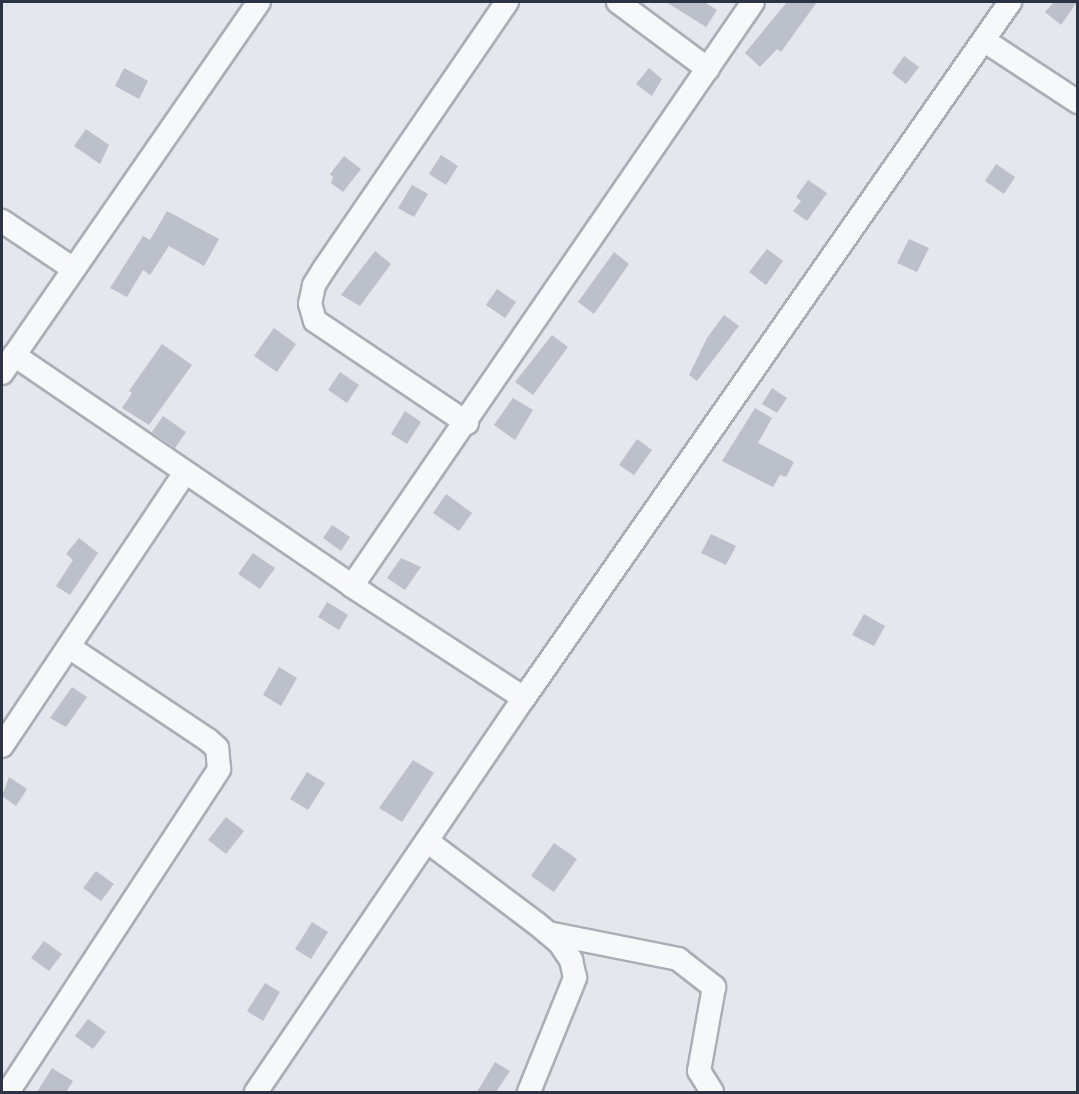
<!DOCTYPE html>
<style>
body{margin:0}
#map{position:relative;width:1079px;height:1094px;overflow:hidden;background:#e4e7ec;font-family:"Fira Sans Condensed",sans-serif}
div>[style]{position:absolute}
.building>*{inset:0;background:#bbc0ca}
.roads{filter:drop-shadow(2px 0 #a9aeb7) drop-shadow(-2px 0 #a9aeb7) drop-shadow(0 2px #a9aeb7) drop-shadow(0 -2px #a9aeb7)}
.minor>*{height:22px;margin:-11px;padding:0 11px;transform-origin:11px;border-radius:11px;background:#f7f8fa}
span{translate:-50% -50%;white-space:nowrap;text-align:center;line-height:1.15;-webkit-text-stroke:6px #f4f6f9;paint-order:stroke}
.frame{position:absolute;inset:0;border:3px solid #2b3445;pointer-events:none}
</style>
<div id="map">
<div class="building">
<div style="clip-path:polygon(666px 2px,704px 2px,717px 10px,706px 27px)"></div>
<div style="clip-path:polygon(787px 2px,817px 2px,781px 52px,777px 49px,760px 67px,745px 53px)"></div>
<div style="clip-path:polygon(1054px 2px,1077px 2px,1061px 25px,1045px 12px)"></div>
<div style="clip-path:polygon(904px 56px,919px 67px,906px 84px,892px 73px)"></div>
<div style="clip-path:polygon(124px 68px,148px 81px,139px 99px,115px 86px)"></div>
<div style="clip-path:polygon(649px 68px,662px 79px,652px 96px,636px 84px)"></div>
<div style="clip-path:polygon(86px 129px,109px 145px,100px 164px,74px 146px)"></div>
<div style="clip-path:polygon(441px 155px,458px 166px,446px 185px,429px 174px)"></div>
<div style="clip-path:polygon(344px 156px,361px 169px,343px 192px,331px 183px,333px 177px,330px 174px)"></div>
<div style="clip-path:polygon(996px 164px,1015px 177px,1004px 194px,985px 181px)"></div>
<div style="clip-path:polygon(808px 180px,827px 193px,807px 221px,793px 211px,801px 201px,796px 197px)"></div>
<div style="clip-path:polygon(412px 185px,428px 194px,414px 217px,398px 208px)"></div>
<div style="clip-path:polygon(167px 211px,219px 239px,204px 266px,169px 246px,150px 275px,143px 270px,127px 297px,110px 288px,143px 236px,150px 240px)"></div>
<div style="clip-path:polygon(909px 239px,929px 248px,917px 272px,897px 263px)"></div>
<div style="clip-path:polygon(767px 249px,783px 261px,766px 285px,749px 272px)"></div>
<div style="clip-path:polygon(375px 251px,391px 264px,360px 306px,341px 295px)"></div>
<div style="clip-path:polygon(614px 252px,629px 264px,594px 314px,578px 302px)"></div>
<div style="clip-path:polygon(497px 289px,516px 302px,505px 318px,486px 305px)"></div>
<div style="clip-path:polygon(724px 315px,739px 326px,697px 381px,689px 375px,707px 338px)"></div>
<div style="clip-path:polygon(274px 328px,296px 344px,277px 372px,254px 356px)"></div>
<div style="clip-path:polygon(552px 335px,568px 347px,533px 395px,515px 382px)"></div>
<div style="clip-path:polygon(162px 344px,192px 365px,149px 425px,122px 408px,132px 393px,129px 391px)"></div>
<div style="clip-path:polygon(340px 372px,359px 385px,347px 403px,328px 390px)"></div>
<div style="clip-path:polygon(772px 388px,787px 398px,777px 413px,762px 404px)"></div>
<div style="clip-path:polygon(513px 398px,533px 410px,515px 440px,494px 425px)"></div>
<div style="clip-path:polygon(755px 408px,772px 418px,758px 443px,794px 462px,786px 477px,780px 475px,773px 487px,722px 461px)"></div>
<div style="clip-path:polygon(405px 411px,421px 422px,407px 444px,391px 434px)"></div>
<div style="clip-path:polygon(163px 416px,186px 432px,175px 448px,152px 432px)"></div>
<div style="clip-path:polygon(637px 439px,652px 450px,634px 475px,619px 465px)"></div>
<div style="clip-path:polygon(446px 494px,472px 513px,459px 531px,433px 513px)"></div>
<div style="clip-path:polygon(332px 525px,350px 537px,341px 551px,323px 538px)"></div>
<div style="clip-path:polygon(711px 534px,736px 546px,726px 565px,701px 553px)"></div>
<div style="clip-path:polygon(79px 538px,98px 553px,70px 595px,56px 586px,73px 560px,66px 554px)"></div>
<div style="clip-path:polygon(253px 553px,275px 568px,260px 589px,238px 574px)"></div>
<div style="clip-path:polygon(401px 558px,421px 567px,405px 590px,387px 578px)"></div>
<div style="clip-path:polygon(327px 602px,348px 615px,339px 630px,318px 617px)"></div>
<div style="clip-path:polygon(864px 614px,885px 626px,874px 646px,852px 635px)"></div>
<div style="clip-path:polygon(279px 667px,297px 678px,281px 706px,263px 695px)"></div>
<div style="clip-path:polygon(72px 687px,87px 697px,66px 727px,50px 718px)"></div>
<div style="clip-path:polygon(413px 760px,434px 773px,402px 822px,379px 808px)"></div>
<div style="clip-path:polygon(307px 772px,325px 783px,308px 810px,290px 799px)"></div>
<div style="clip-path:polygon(9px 777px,27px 789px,16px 806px,2px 796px)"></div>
<div style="clip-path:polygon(226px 817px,244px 831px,226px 854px,208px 840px)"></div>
<div style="clip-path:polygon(554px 843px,577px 859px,554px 892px,531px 876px)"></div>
<div style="clip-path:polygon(96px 871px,114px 884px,101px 901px,83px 888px)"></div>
<div style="clip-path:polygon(312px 922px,328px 932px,311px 959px,295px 949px)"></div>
<div style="clip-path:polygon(44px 941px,62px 954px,49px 971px,31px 958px)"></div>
<div style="clip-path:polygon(265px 983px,280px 992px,263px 1021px,247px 1011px)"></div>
<div style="clip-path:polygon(88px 1019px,106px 1032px,93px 1049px,75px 1036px)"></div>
<div style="clip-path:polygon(495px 1062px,510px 1071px,496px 1092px,477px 1092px)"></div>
<div style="clip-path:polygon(52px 1068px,73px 1081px,66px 1092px,37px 1092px)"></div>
</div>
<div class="roads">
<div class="minor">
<div style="left:618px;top:2px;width:112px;rotate:36.7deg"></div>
<div style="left:985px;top:41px;width:111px;rotate:33.3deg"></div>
<div style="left:2px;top:221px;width:84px;rotate:33.9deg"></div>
<div style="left:14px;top:355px;width:409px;rotate:34.3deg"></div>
<div style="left:352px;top:586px;width:205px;rotate:33.1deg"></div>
<div style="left:2px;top:373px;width:451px;rotate:-55.3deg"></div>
<div style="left:467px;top:423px;width:183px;rotate:-146.1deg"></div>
<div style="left:315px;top:321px;width:18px;rotate:-106deg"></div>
<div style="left:310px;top:304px;width:19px;rotate:-78deg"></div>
<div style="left:314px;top:285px;width:19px;rotate:-58deg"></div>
<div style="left:324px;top:269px;width:324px;rotate:-55.6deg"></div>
<div style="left:352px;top:586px;width:708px;rotate:-55.52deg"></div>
<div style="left:2px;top:746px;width:329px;rotate:-56.2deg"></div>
<div style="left:427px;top:841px;width:136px;rotate:37deg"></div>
<div style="left:536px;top:923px;width:30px;rotate:40deg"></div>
<div style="left:559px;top:942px;width:22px;rotate:56deg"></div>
<div style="left:571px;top:960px;width:18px;rotate:77deg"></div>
<div style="left:575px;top:978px;width:123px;rotate:112deg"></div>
<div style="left:548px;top:933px;width:133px;rotate:11.3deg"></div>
<div style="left:678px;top:959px;width:46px;rotate:37.9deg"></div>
<div style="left:714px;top:987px;width:85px;rotate:100.1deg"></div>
<div style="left:699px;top:1071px;width:25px;rotate:58deg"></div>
<div style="left:8px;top:1092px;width:386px;rotate:-56.8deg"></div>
<div style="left:219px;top:769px;width:21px;rotate:-95deg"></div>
<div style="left:217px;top:748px;width:12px;rotate:-138deg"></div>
<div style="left:208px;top:740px;width:167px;rotate:-146.2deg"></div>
<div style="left:256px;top:1092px;width:477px;rotate:-55.8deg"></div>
<div style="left:524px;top:698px;width:849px;rotate:-55.07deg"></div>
</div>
</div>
<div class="frame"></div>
</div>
